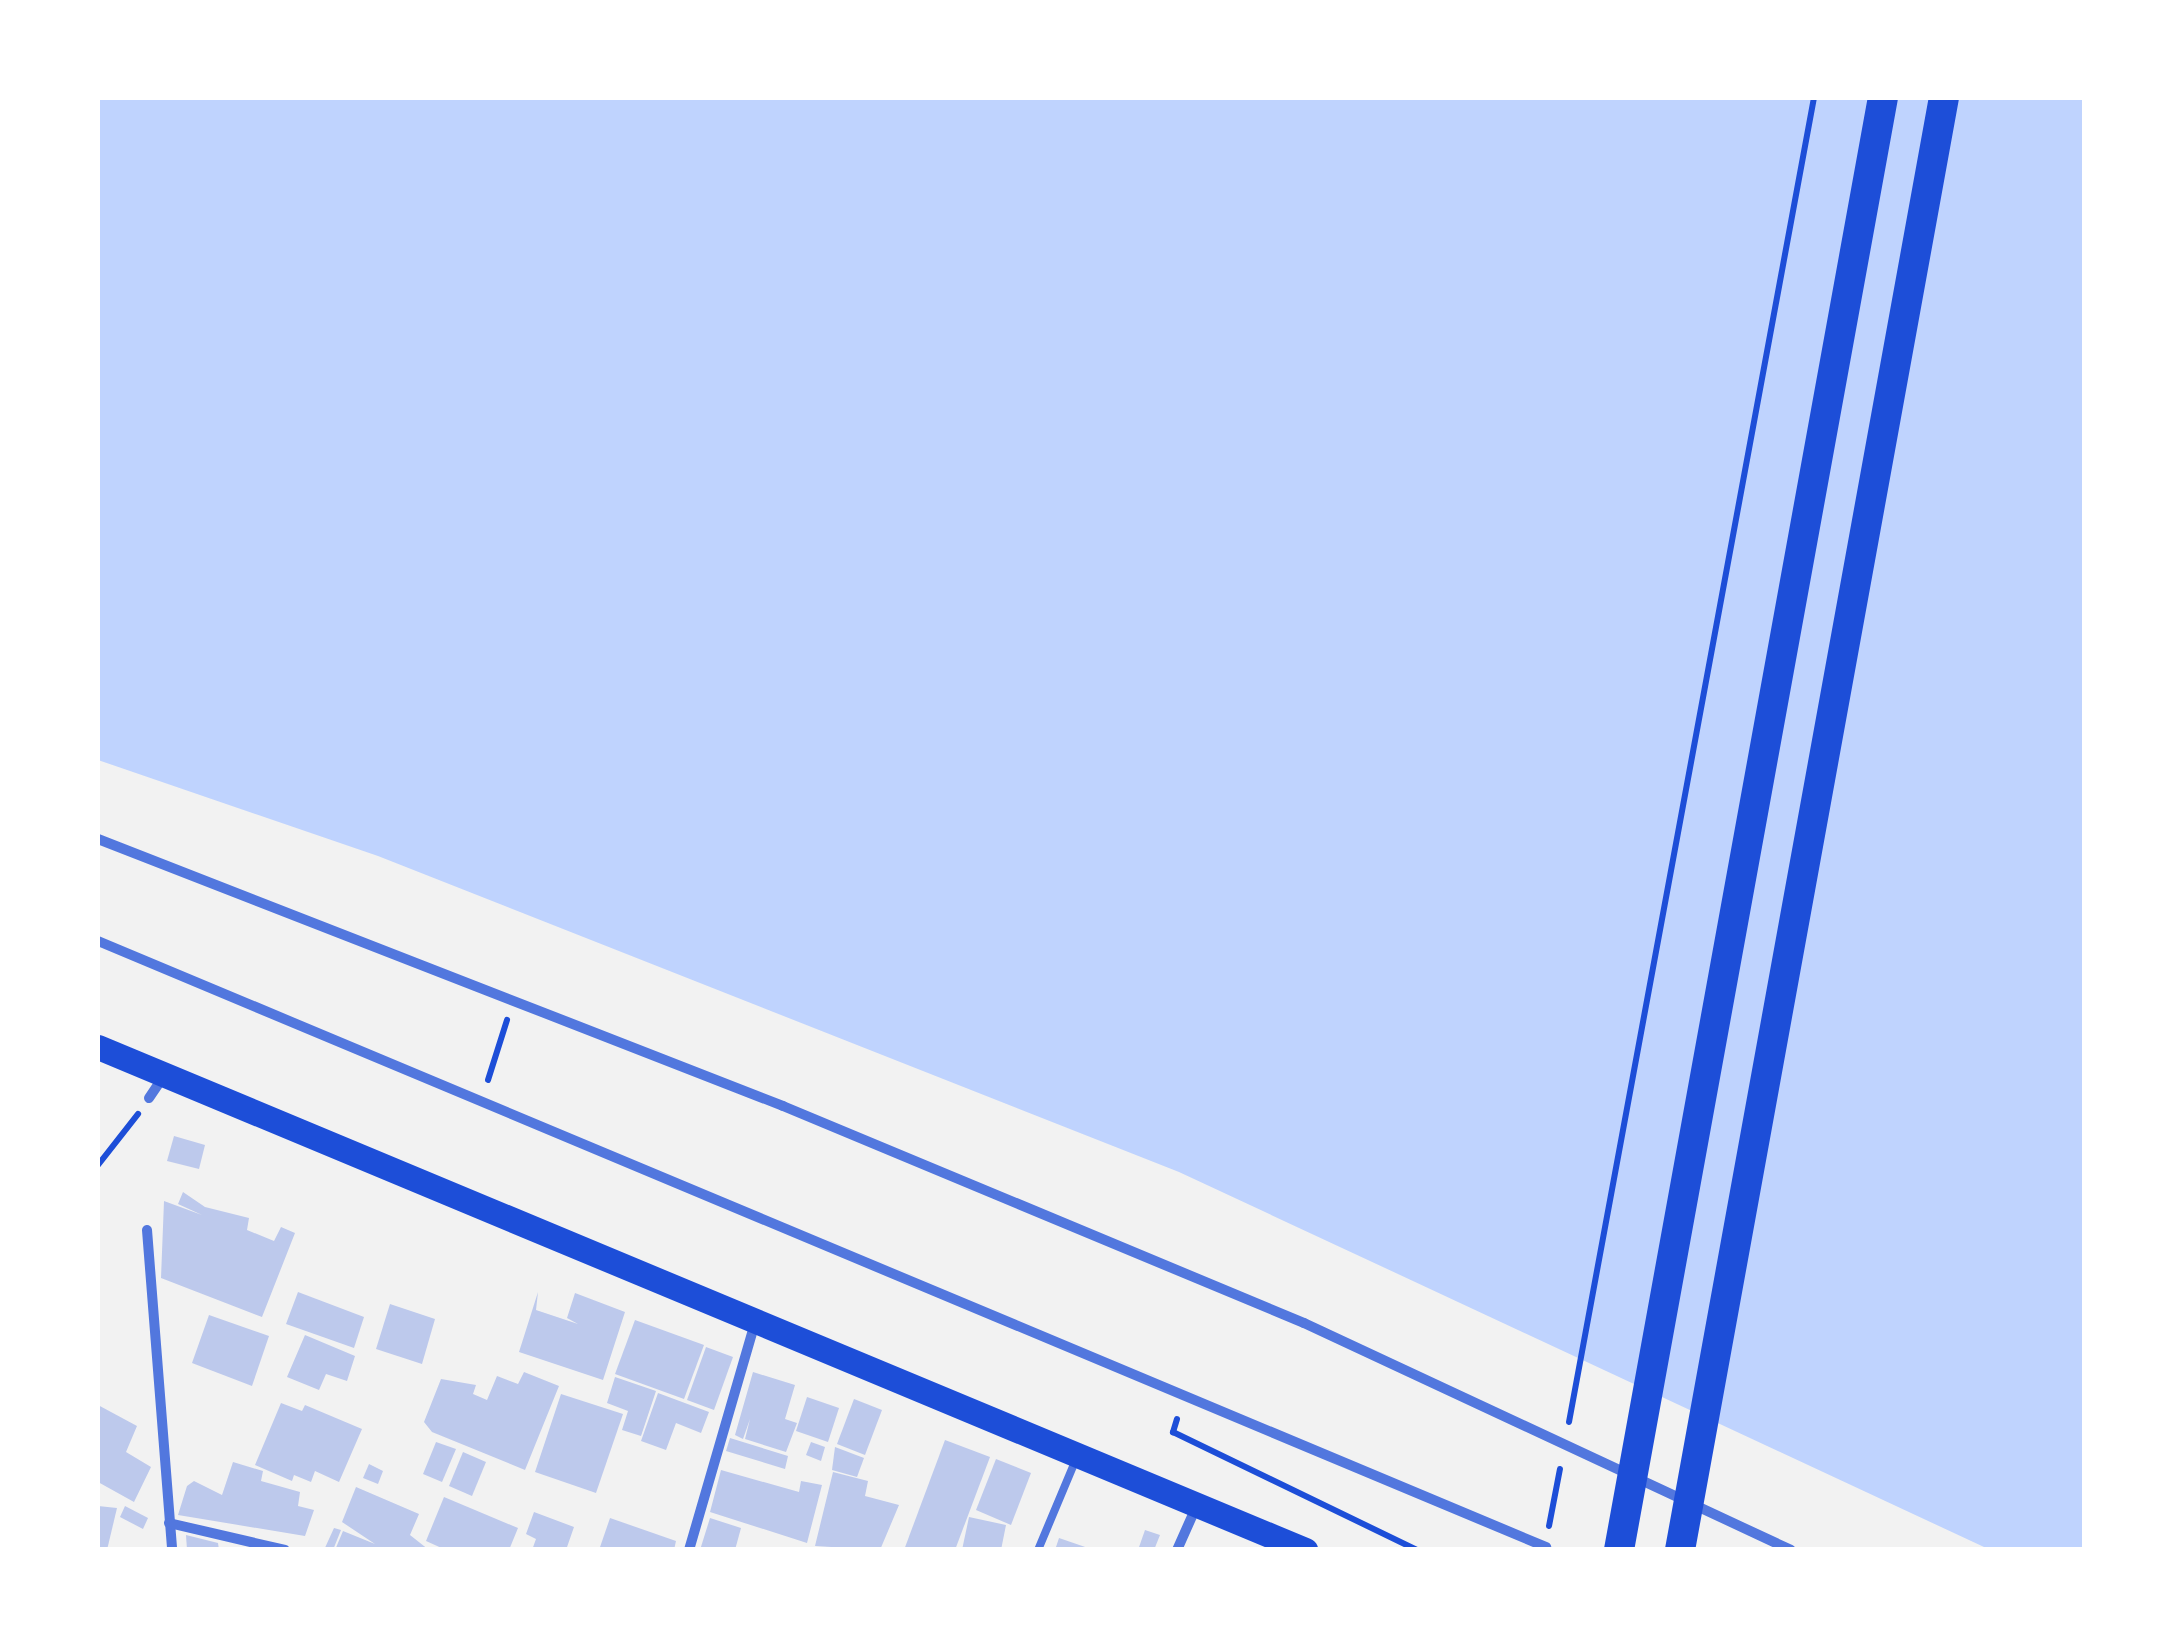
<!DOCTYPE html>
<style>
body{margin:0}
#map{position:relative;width:2182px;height:1647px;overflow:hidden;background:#f2f2f2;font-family:"Nunito Sans",sans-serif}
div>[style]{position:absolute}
.water>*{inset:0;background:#bfd3fe}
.building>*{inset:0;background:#bdc9ec}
.path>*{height:6px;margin:-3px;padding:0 3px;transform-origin:3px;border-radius:3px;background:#1d4ed8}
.service>*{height:8px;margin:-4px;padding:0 4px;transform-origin:4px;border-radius:4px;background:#5277de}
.minor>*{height:10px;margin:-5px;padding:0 5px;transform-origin:5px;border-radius:5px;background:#5277de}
.primary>*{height:25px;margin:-12.5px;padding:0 12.5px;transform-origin:12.5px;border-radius:12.5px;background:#1d4ed8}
.motorway>*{height:30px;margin:-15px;padding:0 15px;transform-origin:15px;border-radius:15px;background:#1d4ed8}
span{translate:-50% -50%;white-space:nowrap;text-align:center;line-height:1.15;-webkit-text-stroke:8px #fff;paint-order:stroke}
.frame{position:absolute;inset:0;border:100px solid #fff;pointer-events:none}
</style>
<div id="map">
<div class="water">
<div style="clip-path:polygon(98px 98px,2084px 98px,2084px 1549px,1984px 1547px,1179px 1172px,378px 856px,98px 760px)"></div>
</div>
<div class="building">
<div style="clip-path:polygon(174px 1136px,205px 1145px,199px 1169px,167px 1161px)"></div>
<div style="clip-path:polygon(183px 1192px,205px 1207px,249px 1218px,247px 1230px,274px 1241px,281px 1227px,295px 1233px,262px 1317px,161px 1278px,164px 1201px,202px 1215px,178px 1204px)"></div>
<div style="clip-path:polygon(298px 1292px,364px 1317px,354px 1348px,286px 1324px)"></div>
<div style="clip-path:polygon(538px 1292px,536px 1310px,578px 1324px,567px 1318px,575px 1293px,625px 1312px,603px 1380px,519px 1352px)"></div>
<div style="clip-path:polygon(390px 1304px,435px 1319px,422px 1364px,376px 1349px)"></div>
<div style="clip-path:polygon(209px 1315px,269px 1336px,252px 1386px,192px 1363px)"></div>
<div style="clip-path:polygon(635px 1320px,704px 1345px,684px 1399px,615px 1374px)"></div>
<div style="clip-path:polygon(305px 1335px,355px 1356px,347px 1381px,326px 1374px,319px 1390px,287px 1377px)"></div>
<div style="clip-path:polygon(706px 1347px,733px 1357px,714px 1410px,687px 1400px)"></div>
<div style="clip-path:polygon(524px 1372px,559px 1386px,525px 1470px,432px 1432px,424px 1422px,441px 1379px,476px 1385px,473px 1394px,487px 1400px,497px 1376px,518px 1384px)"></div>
<div style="clip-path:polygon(753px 1372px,795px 1385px,785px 1419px,797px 1423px,786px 1452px,745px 1439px,750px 1419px,743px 1439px,735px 1435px)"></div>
<div style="clip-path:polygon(615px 1377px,656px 1391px,641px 1436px,622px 1430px,628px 1411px,607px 1403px)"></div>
<div style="clip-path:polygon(658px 1393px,709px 1412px,701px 1433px,676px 1423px,666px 1450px,641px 1441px)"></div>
<div style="clip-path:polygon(561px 1394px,623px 1414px,596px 1493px,535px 1472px)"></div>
<div style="clip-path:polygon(807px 1397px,839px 1408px,828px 1442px,796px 1431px)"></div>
<div style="clip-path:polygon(854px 1399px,882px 1410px,865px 1455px,837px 1444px)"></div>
<div style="clip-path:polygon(281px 1403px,302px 1411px,305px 1405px,362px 1429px,339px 1482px,315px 1471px,311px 1482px,294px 1475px,292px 1481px,255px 1465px)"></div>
<div style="clip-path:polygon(98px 1405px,137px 1426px,126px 1452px,151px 1467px,134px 1502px,98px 1482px)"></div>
<div style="clip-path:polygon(730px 1438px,788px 1456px,785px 1469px,726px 1451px)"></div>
<div style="clip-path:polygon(945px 1440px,990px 1457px,955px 1550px,904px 1550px)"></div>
<div style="clip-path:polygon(436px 1442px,456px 1449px,442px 1482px,423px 1474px)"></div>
<div style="clip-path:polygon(811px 1442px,825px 1447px,821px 1461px,806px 1455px)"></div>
<div style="clip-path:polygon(835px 1447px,864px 1458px,857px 1477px,832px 1470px)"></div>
<div style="clip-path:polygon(463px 1452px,486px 1462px,472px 1496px,449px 1486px)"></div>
<div style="clip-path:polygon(996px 1459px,1031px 1473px,1011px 1525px,976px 1510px)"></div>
<div style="clip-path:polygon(233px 1462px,263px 1471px,261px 1481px,300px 1492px,298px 1506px,314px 1510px,305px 1536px,178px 1515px,187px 1486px,194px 1481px,222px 1495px)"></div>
<div style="clip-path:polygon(369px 1464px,383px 1471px,378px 1484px,363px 1478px)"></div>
<div style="clip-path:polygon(721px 1470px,799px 1492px,801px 1481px,822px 1485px,807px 1543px,710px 1512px)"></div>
<div style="clip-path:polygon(833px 1472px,868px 1481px,865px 1496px,899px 1505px,880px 1550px,815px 1546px)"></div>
<div style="clip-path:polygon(356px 1487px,419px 1514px,410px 1535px,429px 1550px,335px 1550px,343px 1531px,375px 1544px,342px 1522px)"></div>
<div style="clip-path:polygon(444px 1497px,518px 1528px,509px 1550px,446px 1550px,426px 1541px)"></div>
<div style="clip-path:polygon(98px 1506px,117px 1508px,107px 1550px,98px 1550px)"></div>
<div style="clip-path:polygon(125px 1506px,148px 1518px,143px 1529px,120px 1517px)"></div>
<div style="clip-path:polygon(534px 1512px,574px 1527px,566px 1550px,532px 1550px,536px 1539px,526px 1534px)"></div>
<div style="clip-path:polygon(969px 1517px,1006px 1525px,1001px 1550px,962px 1550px)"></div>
<div style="clip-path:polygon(610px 1518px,676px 1541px,674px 1550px,599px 1550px)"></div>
<div style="clip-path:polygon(710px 1518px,741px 1528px,735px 1550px,700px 1550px)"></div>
<div style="clip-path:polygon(334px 1528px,341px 1530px,333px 1550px,324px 1550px)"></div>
<div style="clip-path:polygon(1145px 1530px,1160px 1535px,1154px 1550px,1138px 1550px)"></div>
<div style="clip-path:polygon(186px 1535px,218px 1543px,219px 1550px,187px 1550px)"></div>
<div style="clip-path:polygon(1059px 1538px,1091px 1549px,1090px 1550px,1055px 1550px)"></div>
</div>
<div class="path">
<div style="left:488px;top:1080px;width:63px;rotate:-72.4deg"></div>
<div style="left:98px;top:1165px;width:65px;rotate:-51.9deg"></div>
<div style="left:1177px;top:1419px;width:14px;rotate:107deg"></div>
<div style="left:1173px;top:1432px;width:271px;rotate:25.8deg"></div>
<div style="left:1569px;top:1422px;width:1346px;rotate:-79.52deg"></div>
<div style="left:1549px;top:1526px;width:58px;rotate:-79.1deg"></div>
</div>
<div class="service">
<div style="left:1038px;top:1550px;width:99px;rotate:-67.3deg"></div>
</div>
<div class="minor">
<div style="left:98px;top:839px;width:735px;rotate:21.29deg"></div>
<div style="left:783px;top:1106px;width:564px;rotate:22.61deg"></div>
<div style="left:1304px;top:1323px;width:537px;rotate:24.99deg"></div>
<div style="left:98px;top:941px;width:1570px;rotate:22.71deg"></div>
<div style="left:149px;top:1098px;width:27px;rotate:-56deg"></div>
<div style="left:147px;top:1230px;width:321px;rotate:85.5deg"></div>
<div style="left:169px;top:1523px;width:119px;rotate:13.1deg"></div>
<div style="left:689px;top:1550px;width:236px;rotate:-73.8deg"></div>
<div style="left:1177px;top:1550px;width:49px;rotate:-66deg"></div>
</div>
<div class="primary">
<div style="left:98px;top:1047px;width:1308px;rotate:22.62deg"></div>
</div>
<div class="motorway">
<div style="left:1619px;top:1550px;width:1476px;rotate:-79.7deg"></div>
<div style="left:1680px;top:1550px;width:1476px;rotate:-79.7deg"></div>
</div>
<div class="frame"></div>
</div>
